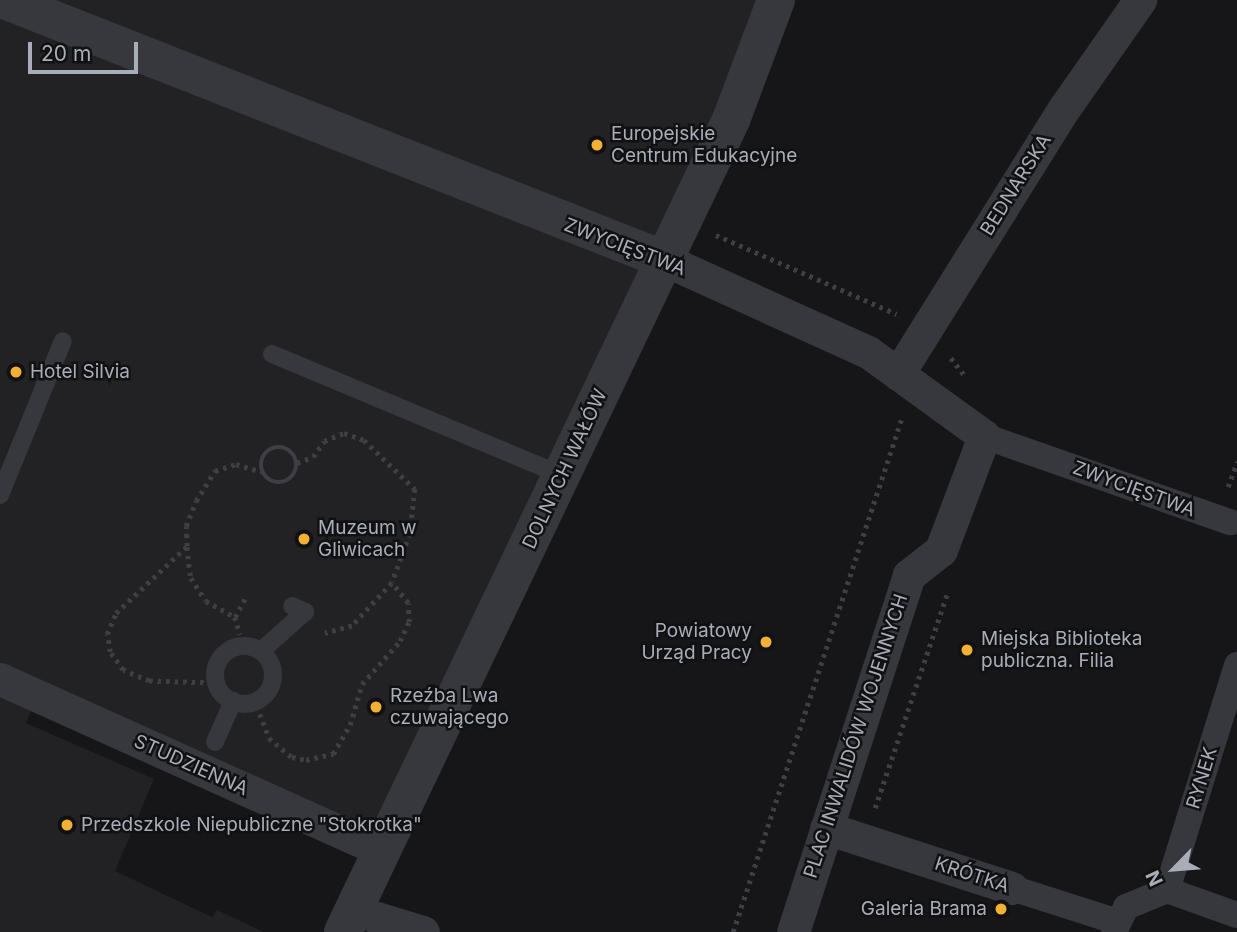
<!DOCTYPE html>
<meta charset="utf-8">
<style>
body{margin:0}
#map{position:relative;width:1237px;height:932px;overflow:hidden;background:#161618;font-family:Inter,sans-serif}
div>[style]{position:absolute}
.built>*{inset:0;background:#222225}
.path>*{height:4.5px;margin-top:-2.25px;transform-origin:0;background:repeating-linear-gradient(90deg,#3d3f44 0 3.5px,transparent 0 8.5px)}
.path>.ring{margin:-2.25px;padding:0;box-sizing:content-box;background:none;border:4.5px solid #3d3f44;border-radius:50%}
.service>*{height:18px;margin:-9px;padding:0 9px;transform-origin:9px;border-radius:9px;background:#37383d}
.service>.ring{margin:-9px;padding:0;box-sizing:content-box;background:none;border:18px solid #37383d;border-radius:50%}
.pedestrian>*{height:26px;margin:-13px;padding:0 13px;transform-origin:13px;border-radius:13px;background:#37383d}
.minor>*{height:33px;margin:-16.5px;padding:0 16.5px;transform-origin:16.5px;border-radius:16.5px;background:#37383d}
.tertiary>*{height:38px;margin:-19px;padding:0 19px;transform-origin:19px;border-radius:19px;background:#37383d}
.dots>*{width:19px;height:19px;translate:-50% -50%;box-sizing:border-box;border:4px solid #111113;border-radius:50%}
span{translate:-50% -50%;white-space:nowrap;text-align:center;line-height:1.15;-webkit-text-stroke:5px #111113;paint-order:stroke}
.poi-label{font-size:19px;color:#a8adb8}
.left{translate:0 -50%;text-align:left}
.right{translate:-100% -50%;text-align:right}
.street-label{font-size:19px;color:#a8adb8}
.north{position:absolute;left:1139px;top:834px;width:70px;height:70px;-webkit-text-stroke:5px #111113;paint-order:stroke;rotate:245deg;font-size:19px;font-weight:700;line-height:28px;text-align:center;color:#a8adb8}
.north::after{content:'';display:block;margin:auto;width:24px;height:32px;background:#a8adb8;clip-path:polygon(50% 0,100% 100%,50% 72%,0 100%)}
.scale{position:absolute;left:28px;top:42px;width:110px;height:32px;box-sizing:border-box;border:4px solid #a8adb8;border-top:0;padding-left:9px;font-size:21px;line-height:24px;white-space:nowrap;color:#a8adb8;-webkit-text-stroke:5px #111113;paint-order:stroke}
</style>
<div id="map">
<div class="built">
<div style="clip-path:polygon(0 0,763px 0,673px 213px,375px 840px,38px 692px,26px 723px,154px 779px,115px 871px,212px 917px,217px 910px,264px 932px,0 932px)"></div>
</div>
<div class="path">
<div style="left:716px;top:235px;width:197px;rotate:23.6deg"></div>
<div style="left:951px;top:358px;width:23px;rotate:52deg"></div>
<div class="ring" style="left:261px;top:447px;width:31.5px;height:31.5px"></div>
<div style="left:297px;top:463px;width:17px;rotate:-21deg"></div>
<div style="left:313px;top:457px;width:19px;rotate:-55deg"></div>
<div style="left:324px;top:441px;width:22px;rotate:-22deg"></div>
<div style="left:344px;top:433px;width:21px;rotate:19deg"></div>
<div style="left:364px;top:440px;width:71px;rotate:43.9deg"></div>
<div style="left:415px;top:489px;width:45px;rotate:96.3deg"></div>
<div style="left:410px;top:534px;width:52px;rotate:110.2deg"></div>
<div style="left:392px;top:583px;width:59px;rotate:132.9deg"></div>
<div style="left:352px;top:626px;width:28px;rotate:165deg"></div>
<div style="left:1228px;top:487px;width:27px;rotate:-70deg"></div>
<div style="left:187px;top:547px;width:31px;rotate:83deg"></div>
<div style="left:191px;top:578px;width:27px;rotate:57deg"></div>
<div style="left:206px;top:601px;width:33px;rotate:29deg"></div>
<div style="left:235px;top:617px;width:18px;rotate:74deg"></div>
<div style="left:235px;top:617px;width:21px;rotate:-62deg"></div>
<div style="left:212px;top:683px;width:63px;rotate:-178.2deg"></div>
<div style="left:149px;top:681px;width:28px;rotate:-157deg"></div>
<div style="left:123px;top:670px;width:22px;rotate:-126deg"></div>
<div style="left:110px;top:652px;width:18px;rotate:-99deg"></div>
<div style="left:107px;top:634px;width:23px;rotate:-67deg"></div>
<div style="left:116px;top:613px;width:98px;rotate:-43.3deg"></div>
<div style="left:187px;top:546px;width:20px;rotate:-93deg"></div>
<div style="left:186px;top:526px;width:27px;rotate:-68deg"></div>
<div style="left:196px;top:501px;width:36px;rotate:-58deg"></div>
<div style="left:215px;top:471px;width:22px;rotate:-18deg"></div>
<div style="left:236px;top:464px;width:27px;rotate:17deg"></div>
<div style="left:260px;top:714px;width:26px;rotate:69deg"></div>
<div style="left:269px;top:738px;width:30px;rotate:40deg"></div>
<div style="left:292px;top:757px;width:14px;rotate:12deg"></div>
<div style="left:306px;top:760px;width:28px;rotate:-13deg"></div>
<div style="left:333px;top:754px;width:34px;rotate:-60deg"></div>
<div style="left:350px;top:725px;width:43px;rotate:-73.7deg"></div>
<div style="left:362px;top:684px;width:57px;rotate:-48.5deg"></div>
<div style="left:400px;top:641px;width:21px;rotate:-65deg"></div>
<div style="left:409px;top:622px;width:19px;rotate:-93deg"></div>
<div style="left:408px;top:603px;width:26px;rotate:-129deg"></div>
<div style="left:875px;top:808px;width:229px;rotate:-71.4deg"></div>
<div style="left:733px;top:932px;width:539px;rotate:-71.83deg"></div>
</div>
<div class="service">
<div style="left:272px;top:354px;width:313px;rotate:22.7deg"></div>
<div style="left:0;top:495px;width:166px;rotate:-67.8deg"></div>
<div class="ring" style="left:215px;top:646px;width:40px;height:40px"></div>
<div style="left:261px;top:651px;width:59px;rotate:-41.6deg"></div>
<div style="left:305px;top:612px;width:14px;rotate:-155deg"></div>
<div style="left:215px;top:742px;width:45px;rotate:-66.3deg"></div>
</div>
<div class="pedestrian">
<div style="left:984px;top:436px;width:261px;rotate:19.3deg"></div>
<div style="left:1012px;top:888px;width:111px;rotate:17.8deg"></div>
<div style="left:1167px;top:890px;width:74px;rotate:19.7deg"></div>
<div style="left:1114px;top:932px;width:28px;rotate:-64deg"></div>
<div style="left:1126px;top:907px;width:44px;rotate:-22.5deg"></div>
<div style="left:1167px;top:890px;width:236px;rotate:-72.7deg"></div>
</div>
<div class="minor">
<div style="left:665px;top:260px;width:223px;rotate:24.4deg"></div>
<div style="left:868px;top:352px;width:143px;rotate:35.9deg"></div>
<div style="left:984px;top:436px;width:122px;rotate:110.7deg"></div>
<div style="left:941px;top:550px;width:41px;rotate:142deg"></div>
<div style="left:909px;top:575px;width:375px;rotate:108deg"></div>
<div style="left:898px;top:374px;width:315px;rotate:-58deg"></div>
<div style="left:1065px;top:107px;width:131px;rotate:-55deg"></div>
<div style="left:0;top:679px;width:419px;rotate:24.2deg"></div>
<div style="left:826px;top:828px;width:195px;rotate:17.9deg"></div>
<div style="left:377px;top:918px;width:48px;rotate:16.9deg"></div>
</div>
<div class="tertiary">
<div style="left:4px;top:0;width:710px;rotate:21.47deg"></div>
<div style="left:343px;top:932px;width:900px;rotate:-64.46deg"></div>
<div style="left:731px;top:120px;width:128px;rotate:-69.4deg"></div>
</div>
<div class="dots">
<div style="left:597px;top:145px;background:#f2b134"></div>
<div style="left:16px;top:372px;background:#f2b134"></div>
<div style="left:304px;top:539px;background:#f2b134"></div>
<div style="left:766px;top:642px;background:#f2b134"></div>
<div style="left:967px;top:650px;background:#f2b134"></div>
<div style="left:376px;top:707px;background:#f2b134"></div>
<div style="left:67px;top:825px;background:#f2b134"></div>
<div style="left:1001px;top:909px;background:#f2b134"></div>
</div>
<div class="poi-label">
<span class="left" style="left:611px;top:145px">Europejskie<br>Centrum Edukacyjne</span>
<span class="left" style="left:30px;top:372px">Hotel Silvia</span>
<span class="left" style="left:318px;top:539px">Muzeum w<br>Gliwicach</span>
<span class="right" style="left:752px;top:642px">Powiatowy<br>Urząd Pracy</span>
<span class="left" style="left:981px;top:650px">Miejska Biblioteka<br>publiczna. Filia</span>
<span class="left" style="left:390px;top:707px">Rzeźba Lwa<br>czuwającego</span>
<span class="left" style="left:81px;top:825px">Przedszkole Niepubliczne "Stokrotka"</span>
<span class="right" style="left:987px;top:909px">Galeria Brama</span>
</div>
<div class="street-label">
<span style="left:1016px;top:185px;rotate:-58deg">BEDNARSKA</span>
<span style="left:625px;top:247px;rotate:21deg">ZWYCIĘSTWA</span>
<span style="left:565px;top:469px;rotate:-65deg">DOLNYCH WAŁÓW</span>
<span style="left:1134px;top:489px;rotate:20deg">ZWYCIĘSTWA</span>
<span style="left:856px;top:736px;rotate:-72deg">PLAC INWALIDÓW WOJENNYCH</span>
<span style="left:191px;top:765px;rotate:24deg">STUDZIENNA</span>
<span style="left:1202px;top:778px;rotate:-73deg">RYNEK</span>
<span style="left:972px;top:875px;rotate:18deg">KRÓTKA</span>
</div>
<div class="north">N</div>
<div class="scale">20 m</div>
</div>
